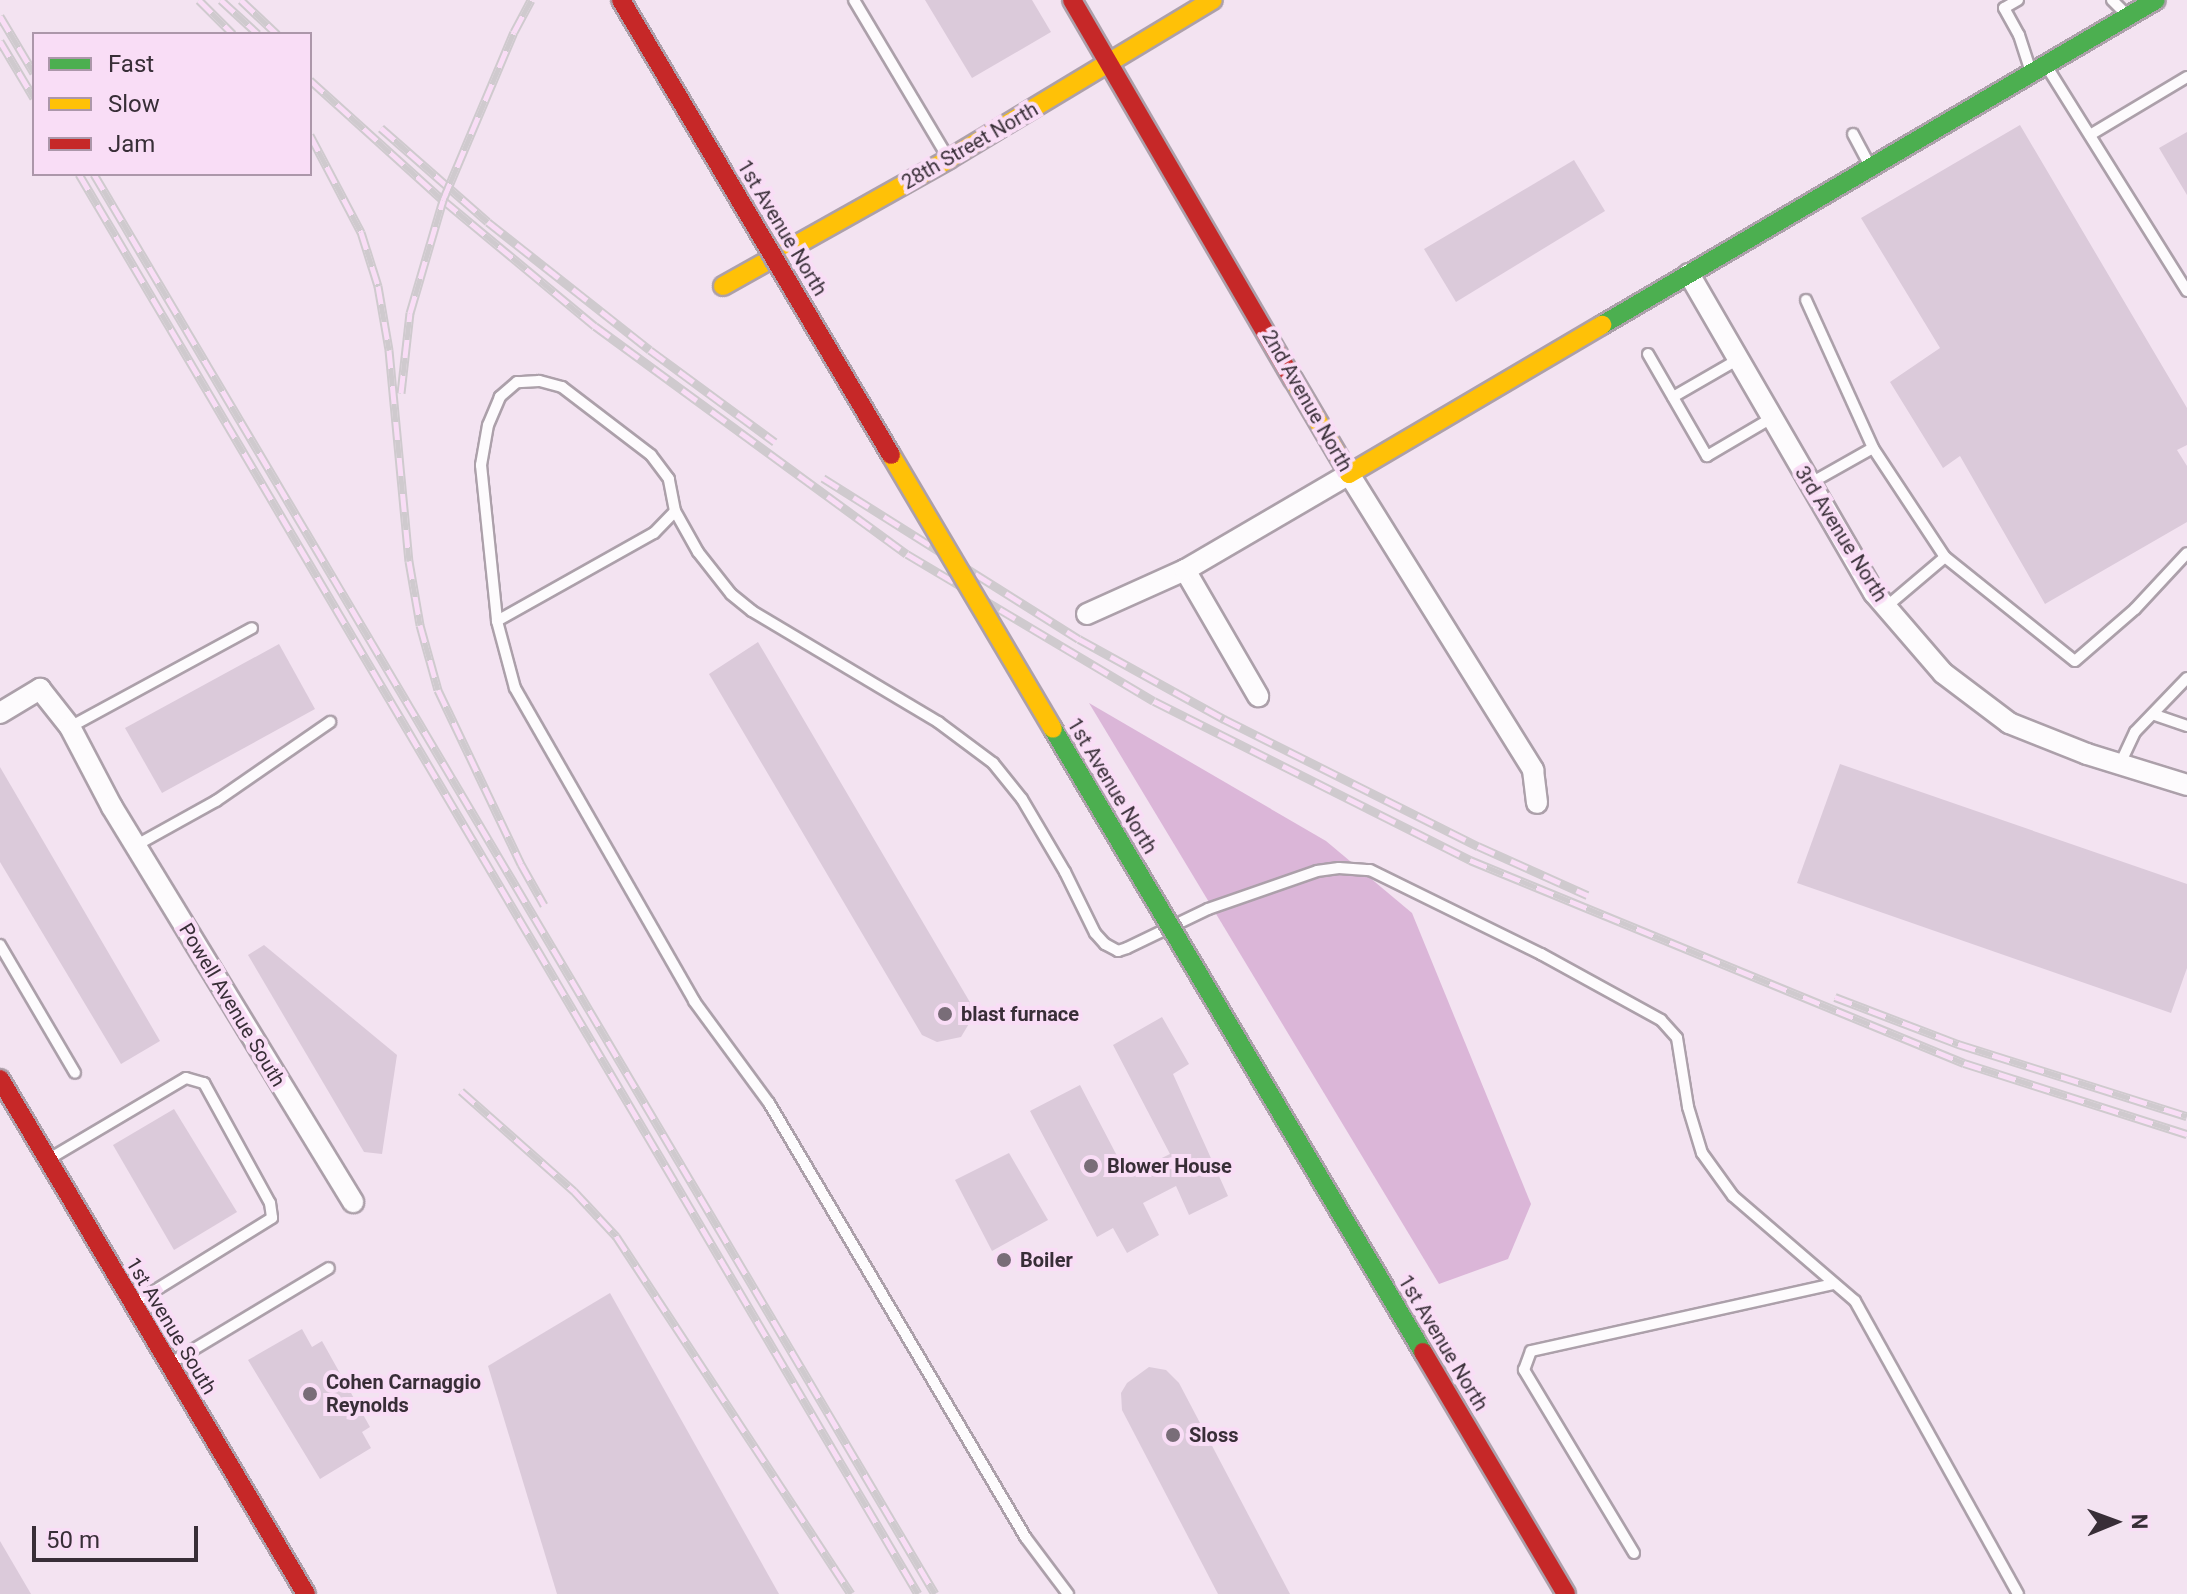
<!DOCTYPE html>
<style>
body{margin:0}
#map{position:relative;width:2187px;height:1594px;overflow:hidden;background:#f3e3f1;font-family:Roboto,sans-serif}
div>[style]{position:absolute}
.forest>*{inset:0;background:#dbb6d8}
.building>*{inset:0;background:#dbcada}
.roads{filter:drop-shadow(2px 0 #aca0aa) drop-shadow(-2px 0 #aca0aa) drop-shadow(0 2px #aca0aa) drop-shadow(0 -2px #aca0aa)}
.lane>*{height:10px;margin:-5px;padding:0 5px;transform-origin:5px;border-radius:5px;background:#fdfbfd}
.street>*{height:20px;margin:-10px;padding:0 10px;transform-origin:10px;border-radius:10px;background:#fdfbfd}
.fast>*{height:18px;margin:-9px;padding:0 9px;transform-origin:9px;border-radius:9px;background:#4caf50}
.slow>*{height:18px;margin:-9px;padding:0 9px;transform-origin:9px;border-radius:9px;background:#ffc107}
.jam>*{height:18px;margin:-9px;padding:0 9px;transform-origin:9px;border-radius:9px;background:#c62828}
.rail>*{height:9px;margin-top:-4.5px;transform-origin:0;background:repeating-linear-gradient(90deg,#f9ddf6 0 18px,#cfcace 0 36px);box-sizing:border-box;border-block:2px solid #cfcace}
.bridges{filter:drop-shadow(2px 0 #aca0aa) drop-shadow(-2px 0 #aca0aa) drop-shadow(0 2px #aca0aa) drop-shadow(0 -2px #aca0aa)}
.fast-bridge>*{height:18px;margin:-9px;padding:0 9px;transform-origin:9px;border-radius:9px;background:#4caf50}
.slow-bridge>*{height:18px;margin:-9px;padding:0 9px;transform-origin:9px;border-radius:9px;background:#ffc107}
.jam-bridge>*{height:18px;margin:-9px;padding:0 9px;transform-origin:9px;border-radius:9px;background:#c62828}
.dots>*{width:22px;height:22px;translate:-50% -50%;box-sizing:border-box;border:4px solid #f9ddf6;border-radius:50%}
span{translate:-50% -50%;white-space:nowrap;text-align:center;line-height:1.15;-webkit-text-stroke:8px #f9ddf6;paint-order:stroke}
.street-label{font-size:20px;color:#382e37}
.poi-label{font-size:20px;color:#382e37;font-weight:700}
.left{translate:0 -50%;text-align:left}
.legend{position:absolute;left:32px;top:32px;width:280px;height:144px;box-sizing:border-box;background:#f9ddf6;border:2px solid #ac97aa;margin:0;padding:10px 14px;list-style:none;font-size:24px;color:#382e37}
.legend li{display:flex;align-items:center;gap:16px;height:40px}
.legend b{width:40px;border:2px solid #ac97aa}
.north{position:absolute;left:2075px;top:1482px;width:80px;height:80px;-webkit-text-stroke:6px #f9ddf6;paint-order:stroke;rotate:89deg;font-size:22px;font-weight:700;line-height:32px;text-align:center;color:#382e37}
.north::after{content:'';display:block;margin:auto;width:28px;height:36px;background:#382e37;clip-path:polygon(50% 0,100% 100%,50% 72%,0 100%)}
.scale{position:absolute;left:32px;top:1526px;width:166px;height:36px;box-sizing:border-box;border:4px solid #382e37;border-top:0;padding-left:10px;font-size:24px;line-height:28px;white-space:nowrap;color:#382e37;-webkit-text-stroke:6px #f9ddf6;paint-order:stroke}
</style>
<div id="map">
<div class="forest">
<div style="clip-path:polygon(1089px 703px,1326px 841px,1412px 913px,1531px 1204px,1508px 1259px,1439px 1284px)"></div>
</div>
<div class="building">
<div style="clip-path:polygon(925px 0,1032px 0,1051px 32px,972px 78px)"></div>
<div style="clip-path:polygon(2020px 125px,2187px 408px,2187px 445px,2177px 450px,2187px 466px,2187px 522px,2045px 604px,1960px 456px,1943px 468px,1890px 382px,1940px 348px,1861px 218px)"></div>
<div style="clip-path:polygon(2187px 132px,2187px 195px,2159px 148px)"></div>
<div style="clip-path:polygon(1574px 160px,1605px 211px,1456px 302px,1424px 249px)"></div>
<div style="clip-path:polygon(758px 642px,971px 1004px,973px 1017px,961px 1037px,937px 1042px,922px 1035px,709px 674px)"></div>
<div style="clip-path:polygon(279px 644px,315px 709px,162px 793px,125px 728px)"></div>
<div style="clip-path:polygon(1840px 764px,2187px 884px,2187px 968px,2171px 1013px,1797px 883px)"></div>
<div style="clip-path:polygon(0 767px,160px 1041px,121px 1064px,0 862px)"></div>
<div style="clip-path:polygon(264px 945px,397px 1055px,382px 1154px,364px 1152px,248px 955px)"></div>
<div style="clip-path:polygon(1162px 1017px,1189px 1064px,1173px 1074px,1228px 1196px,1189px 1215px,1176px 1186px,1143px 1203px,1159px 1235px,1127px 1253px,1113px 1228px,1097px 1237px,1030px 1111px,1080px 1085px,1127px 1175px,1170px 1154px,1113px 1045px)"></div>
<div style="clip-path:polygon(174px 1109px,237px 1212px,174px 1250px,113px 1145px)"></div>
<div style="clip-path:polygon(1009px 1153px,1048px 1220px,992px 1251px,955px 1180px)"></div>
<div style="clip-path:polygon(610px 1293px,779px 1594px,557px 1594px,488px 1366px)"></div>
<div style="clip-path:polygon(302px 1329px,312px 1347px,322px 1341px,370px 1427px,362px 1432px,371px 1448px,320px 1479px,248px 1360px)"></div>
<div style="clip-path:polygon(1149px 1367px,1166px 1370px,1179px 1383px,1290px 1594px,1218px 1594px,1122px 1410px,1121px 1393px,1127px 1383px)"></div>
<div style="clip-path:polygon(0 1541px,31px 1594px,0 1594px)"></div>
</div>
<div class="roads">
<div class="lane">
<div style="left:854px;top:0;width:182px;rotate:59.2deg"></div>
<div style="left:2018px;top:0;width:16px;rotate:150deg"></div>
<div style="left:2004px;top:8px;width:31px;rotate:61deg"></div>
<div style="left:2019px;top:35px;width:39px;rotate:72deg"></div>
<div style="left:2112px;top:0;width:23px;rotate:45deg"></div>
<div style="left:2047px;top:67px;width:264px;rotate:58deg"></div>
<div style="left:1853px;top:134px;width:34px;rotate:62deg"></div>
<div style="left:2090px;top:135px;width:113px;rotate:-30.9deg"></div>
<div style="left:1806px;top:300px;width:162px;rotate:65.6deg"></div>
<div style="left:1873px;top:448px;width:131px;rotate:56.6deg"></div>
<div style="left:1945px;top:557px;width:166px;rotate:38.7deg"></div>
<div style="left:2075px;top:661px;width:79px;rotate:-40.9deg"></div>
<div style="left:2135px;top:609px;width:76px;rotate:-47.1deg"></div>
<div style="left:1648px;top:354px;width:118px;rotate:60deg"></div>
<div style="left:1707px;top:456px;width:73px;rotate:-30.4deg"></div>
<div style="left:1673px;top:397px;width:74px;rotate:-30deg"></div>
<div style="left:1809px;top:484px;width:73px;rotate:-29.4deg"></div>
<div style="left:675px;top:511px;width:47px;rotate:60.7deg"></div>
<div style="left:698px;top:552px;width:53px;rotate:51.8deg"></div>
<div style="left:731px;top:594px;width:27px;rotate:39deg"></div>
<div style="left:752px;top:611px;width:217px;rotate:30.8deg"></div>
<div style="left:938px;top:722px;width:69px;rotate:36.7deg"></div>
<div style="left:993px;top:763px;width:46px;rotate:51.1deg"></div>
<div style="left:1022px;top:799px;width:85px;rotate:59.5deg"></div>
<div style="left:1065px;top:872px;width:68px;rotate:63.8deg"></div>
<div style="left:1095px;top:933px;width:15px;rotate:48deg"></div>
<div style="left:1105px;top:944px;width:15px;rotate:28deg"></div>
<div style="left:1118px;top:951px;width:9px;rotate:-18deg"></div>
<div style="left:1127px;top:948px;width:90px;rotate:-25.7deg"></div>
<div style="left:1208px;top:909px;width:115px;rotate:-19.2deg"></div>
<div style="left:1317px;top:871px;width:22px;rotate:-8deg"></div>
<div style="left:1339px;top:868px;width:31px;rotate:4deg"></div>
<div style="left:1370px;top:870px;width:191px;rotate:26.2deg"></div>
<div style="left:1541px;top:954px;width:137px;rotate:28.8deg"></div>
<div style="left:1661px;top:1020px;width:24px;rotate:48deg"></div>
<div style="left:1677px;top:1038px;width:70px;rotate:80.9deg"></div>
<div style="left:1688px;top:1107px;width:48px;rotate:73.1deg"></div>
<div style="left:1702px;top:1153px;width:53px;rotate:54.2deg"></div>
<div style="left:1733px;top:1196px;width:161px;rotate:40.7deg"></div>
<div style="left:1855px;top:1301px;width:335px;rotate:60.9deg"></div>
<div style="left:1886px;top:607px;width:77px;rotate:-40.3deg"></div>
<div style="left:497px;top:621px;width:180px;rotate:-29.3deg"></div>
<div style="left:654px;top:533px;width:30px;rotate:-46deg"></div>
<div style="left:675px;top:511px;width:33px;rotate:-101deg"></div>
<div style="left:669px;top:479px;width:30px;rotate:-127deg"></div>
<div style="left:651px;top:455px;width:112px;rotate:-142.6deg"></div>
<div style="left:562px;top:387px;width:24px;rotate:-165deg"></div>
<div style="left:539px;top:381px;width:22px;rotate:177deg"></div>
<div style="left:517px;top:382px;width:23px;rotate:139deg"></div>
<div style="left:500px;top:397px;width:30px;rotate:113deg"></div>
<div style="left:488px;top:425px;width:41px;rotate:99.9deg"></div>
<div style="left:481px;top:465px;width:157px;rotate:84.1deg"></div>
<div style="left:497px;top:621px;width:69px;rotate:75deg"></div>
<div style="left:515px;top:688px;width:361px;rotate:60.2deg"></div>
<div style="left:694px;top:1001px;width:127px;rotate:53.7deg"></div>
<div style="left:769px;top:1103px;width:505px;rotate:59.43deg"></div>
<div style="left:1026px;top:1538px;width:70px;rotate:53.1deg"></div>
<div style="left:2155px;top:715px;width:34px;rotate:19deg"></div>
<div style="left:70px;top:727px;width:207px;rotate:-28.5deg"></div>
<div style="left:2120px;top:764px;width:35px;rotate:-65deg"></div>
<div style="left:2135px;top:732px;width:75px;rotate:-46.1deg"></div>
<div style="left:135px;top:846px;width:93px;rotate:-29.1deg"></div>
<div style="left:216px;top:801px;width:139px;rotate:-34.7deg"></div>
<div style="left:0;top:945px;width:148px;rotate:59.6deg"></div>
<div style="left:49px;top:1159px;width:159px;rotate:-30.6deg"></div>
<div style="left:186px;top:1078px;width:19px;rotate:16deg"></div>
<div style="left:204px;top:1083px;width:137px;rotate:61.2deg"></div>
<div style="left:270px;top:1203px;width:15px;rotate:82deg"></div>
<div style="left:272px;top:1218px;width:161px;rotate:148.2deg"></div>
<div style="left:171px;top:1363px;width:184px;rotate:-31deg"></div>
<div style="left:1634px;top:1553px;width:214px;rotate:-121deg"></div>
<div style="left:1524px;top:1370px;width:20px;rotate:-70deg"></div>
<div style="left:1531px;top:1351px;width:310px;rotate:-12.5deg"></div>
</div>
<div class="street">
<div style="left:1689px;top:274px;width:369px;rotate:59.9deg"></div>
<div style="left:1874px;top:593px;width:106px;rotate:49.2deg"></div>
<div style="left:1943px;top:673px;width:83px;rotate:37.1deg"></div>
<div style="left:2009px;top:723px;width:84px;rotate:21.7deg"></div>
<div style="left:2087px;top:754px;width:105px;rotate:17.2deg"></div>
<div style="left:1185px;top:570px;width:146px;rotate:59.9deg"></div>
<div style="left:1087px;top:614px;width:107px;rotate:-24.2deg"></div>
<div style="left:1185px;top:570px;width:190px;rotate:-30.3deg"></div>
<div style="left:1349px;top:474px;width:349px;rotate:58.1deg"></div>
<div style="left:1533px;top:770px;width:33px;rotate:83deg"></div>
<div style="left:0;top:713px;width:47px;rotate:-31deg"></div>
<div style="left:40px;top:689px;width:48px;rotate:51.7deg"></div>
<div style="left:70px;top:727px;width:90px;rotate:62.3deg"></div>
<div style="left:112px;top:807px;width:463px;rotate:58.6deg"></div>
</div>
<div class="fast">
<div style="left:1602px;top:325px;width:642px;rotate:-30.4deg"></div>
</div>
<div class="slow">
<div style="left:723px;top:286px;width:259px;rotate:-29.3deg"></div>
<div style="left:949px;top:159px;width:308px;rotate:-31.1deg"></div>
<div style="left:1293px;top:379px;width:110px;rotate:59.5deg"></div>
<div style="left:1349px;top:474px;width:294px;rotate:-30.5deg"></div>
</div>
<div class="jam">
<div style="left:1072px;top:0;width:439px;rotate:59.8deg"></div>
<div style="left:0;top:1079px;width:599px;rotate:59.28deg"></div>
</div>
</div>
<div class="rail">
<div style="left:199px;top:0;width:48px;rotate:45deg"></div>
<div style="left:221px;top:0;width:50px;rotate:42.6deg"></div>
<div style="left:241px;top:0;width:50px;rotate:43.4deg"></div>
<div style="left:0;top:16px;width:66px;rotate:59.2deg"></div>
<div style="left:0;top:41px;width:66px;rotate:59.2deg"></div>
<div style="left:310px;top:80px;width:179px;rotate:42.1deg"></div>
<div style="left:443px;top:200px;width:197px;rotate:39.7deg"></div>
<div style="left:595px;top:326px;width:386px;rotate:36.2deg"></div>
<div style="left:907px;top:554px;width:287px;rotate:30.8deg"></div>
<div style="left:1154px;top:701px;width:354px;rotate:26.7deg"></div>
<div style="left:1470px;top:860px;width:534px;rotate:22.34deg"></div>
<div style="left:1964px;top:1063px;width:234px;rotate:17.7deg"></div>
<div style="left:381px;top:128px;width:142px;rotate:41.3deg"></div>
<div style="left:488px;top:222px;width:206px;rotate:38.3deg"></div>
<div style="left:650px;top:350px;width:155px;rotate:36.4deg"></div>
<div style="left:310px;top:135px;width:110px;rotate:62.3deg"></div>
<div style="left:361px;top:232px;width:57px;rotate:72.5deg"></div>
<div style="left:378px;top:286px;width:65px;rotate:80.2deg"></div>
<div style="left:389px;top:350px;width:212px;rotate:84.6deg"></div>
<div style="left:409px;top:561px;width:65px;rotate:80.2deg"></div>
<div style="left:420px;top:625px;width:67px;rotate:74.5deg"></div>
<div style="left:438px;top:690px;width:193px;rotate:64.5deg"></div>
<div style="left:521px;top:864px;width:47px;rotate:60.7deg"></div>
<div style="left:79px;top:174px;width:1649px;rotate:59.42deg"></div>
<div style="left:94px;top:174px;width:1650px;rotate:59.36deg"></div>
<div style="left:401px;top:393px;width:81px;rotate:-83.6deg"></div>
<div style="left:410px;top:313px;width:118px;rotate:-73.7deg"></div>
<div style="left:443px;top:200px;width:182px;rotate:-67.1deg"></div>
<div style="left:514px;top:32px;width:36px;rotate:-62deg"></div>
<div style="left:823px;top:478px;width:302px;rotate:32.2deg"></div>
<div style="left:1079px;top:639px;width:166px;rotate:28.9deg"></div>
<div style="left:1224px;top:719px;width:284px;rotate:26.6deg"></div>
<div style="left:1478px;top:846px;width:120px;rotate:24.2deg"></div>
<div style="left:1835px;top:997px;width:132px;rotate:20.9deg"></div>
<div style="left:1958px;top:1044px;width:240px;rotate:17.5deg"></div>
<div style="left:461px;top:1091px;width:151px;rotate:41.5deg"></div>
<div style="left:574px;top:1191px;width:62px;rotate:47deg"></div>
<div style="left:616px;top:1236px;width:428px;rotate:56.7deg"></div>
</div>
<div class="bridges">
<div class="fast-bridge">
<div style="left:1053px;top:729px;width:725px;rotate:59.29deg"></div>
</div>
<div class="slow-bridge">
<div style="left:891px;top:455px;width:318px;rotate:59.4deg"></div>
</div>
<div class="jam-bridge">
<div style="left:621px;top:0;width:529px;rotate:59.31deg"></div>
<div style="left:1423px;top:1352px;width:281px;rotate:59.4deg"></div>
</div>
</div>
<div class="dots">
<div style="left:945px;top:1014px;background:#796d78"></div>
<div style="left:1091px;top:1166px;background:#796d78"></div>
<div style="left:1004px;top:1260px;background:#796d78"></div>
<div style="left:310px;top:1394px;background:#796d78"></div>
<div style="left:1173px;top:1435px;background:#796d78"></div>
</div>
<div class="street-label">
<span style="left:970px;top:146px;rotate:-30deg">28th Street North</span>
<span style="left:782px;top:228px;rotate:59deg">1st Avenue North</span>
<span style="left:1307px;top:401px;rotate:60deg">2nd Avenue North</span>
<span style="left:1841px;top:534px;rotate:58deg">3rd Avenue North</span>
<span style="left:1112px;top:786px;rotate:59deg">1st Avenue North</span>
<span style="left:232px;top:1005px;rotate:59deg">Powell Avenue South</span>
<span style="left:171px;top:1326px;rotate:59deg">1st Avenue South</span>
<span style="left:1443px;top:1343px;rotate:59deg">1st Avenue North</span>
</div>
<div class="poi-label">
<span class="left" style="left:961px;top:1014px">blast furnace</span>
<span class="left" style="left:1107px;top:1166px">Blower House</span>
<span class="left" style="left:1020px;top:1260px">Boiler</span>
<span class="left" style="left:326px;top:1394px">Cohen Carnaggio<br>Reynolds</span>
<span class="left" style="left:1189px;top:1435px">Sloss</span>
</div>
<ul class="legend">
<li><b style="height:10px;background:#4caf50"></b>Fast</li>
<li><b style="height:10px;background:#ffc107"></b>Slow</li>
<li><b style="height:10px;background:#c62828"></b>Jam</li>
</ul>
<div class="north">N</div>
<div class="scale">50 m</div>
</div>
